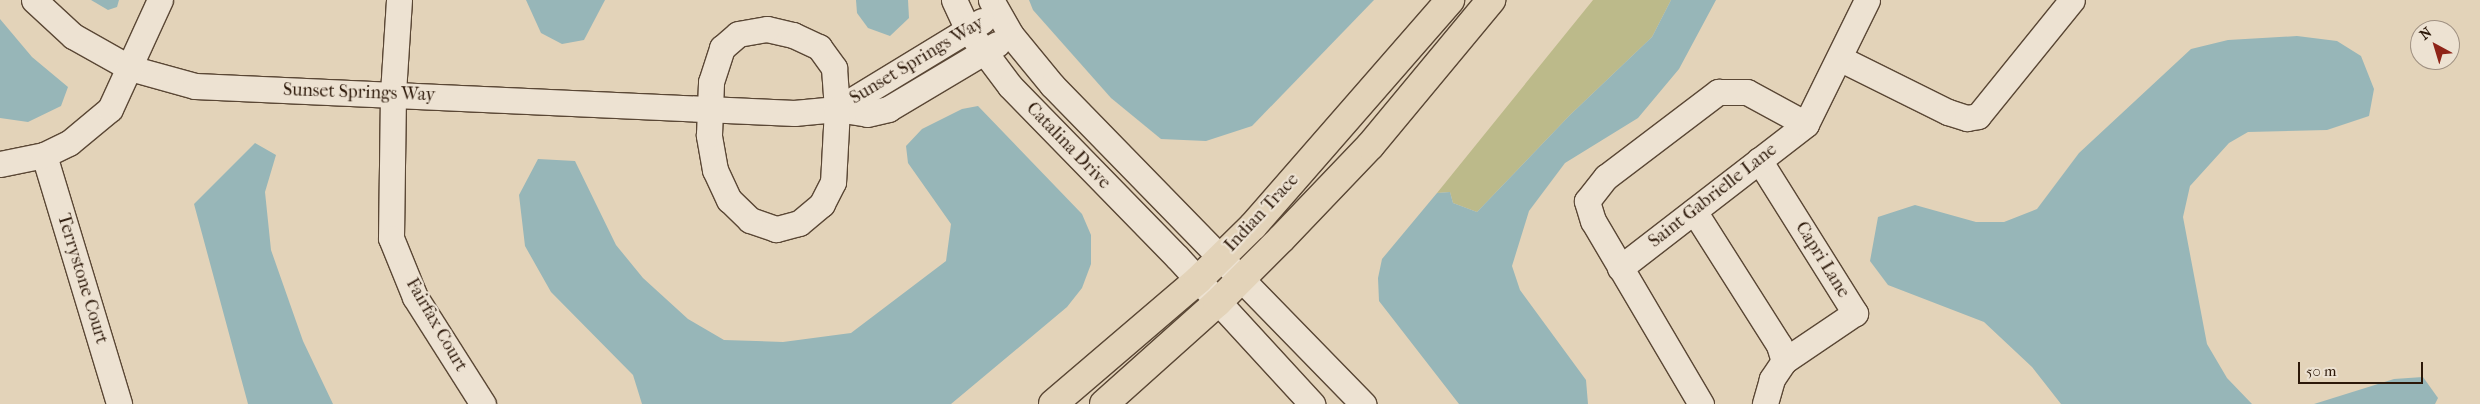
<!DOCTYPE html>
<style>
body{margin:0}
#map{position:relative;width:2480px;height:404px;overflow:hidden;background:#e3d3b9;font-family:"IM FELL French Canon",serif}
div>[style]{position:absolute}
.green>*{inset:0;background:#bcba8a}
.water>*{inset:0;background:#97b6b8}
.roads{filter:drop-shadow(1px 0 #5a4735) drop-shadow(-1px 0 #5a4735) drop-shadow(0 1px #5a4735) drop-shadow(0 -1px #5a4735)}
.minor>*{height:25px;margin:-12.5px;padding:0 12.5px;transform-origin:12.5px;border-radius:12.5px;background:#ede2d2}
.major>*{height:28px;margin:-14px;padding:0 14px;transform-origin:14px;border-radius:14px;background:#e3d3b9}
span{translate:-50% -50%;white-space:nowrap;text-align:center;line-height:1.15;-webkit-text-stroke:4.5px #ede2d2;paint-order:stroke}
.street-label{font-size:18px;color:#2c1809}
.north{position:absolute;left:2410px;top:20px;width:50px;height:50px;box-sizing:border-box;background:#ede2d2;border:1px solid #a09182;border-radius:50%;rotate:321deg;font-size:14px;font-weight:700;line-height:20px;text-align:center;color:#2c1809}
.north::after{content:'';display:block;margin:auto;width:18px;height:22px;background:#8f2418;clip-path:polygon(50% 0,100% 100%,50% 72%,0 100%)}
.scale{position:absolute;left:2298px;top:362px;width:125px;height:22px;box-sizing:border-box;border:2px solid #2c1809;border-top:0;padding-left:6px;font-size:15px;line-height:18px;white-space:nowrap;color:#2c1809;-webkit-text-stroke:4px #ede2d2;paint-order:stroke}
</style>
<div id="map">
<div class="green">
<div style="clip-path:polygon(1593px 0,1671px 0,1652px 37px,1570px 115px,1477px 212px,1453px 203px,1450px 192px,1437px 193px)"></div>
</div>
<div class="water">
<div style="clip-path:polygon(91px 0,119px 0,117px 7px,108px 10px)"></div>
<div style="clip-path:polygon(526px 0,605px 0,584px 40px,562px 44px,541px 33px)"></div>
<div style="clip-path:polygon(856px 0,908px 0,909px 18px,890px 36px,868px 28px,857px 13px)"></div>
<div style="clip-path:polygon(1029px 0,1374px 0,1252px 126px,1206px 141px,1161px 139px,1111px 98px,1033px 10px)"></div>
<div style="clip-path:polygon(1671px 0,1716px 0,1679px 69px,1638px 118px,1565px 163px,1529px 211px,1512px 266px,1520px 290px,1586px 380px,1588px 404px,1459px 404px,1379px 301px,1378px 278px,1382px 259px,1437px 193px,1450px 192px,1453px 203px,1477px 212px,1570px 115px,1652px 37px)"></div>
<div style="clip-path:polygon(0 19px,32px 57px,68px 87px,61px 106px,28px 122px,0 118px)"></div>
<div style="clip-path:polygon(2297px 36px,2337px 41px,2361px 56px,2374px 89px,2369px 116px,2327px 130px,2248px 132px,2229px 143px,2190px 186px,2183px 217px,2207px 344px,2227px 378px,2252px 404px,2061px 404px,2032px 367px,1984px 322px,1888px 285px,1870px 261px,1878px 217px,1915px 205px,1976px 222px,2004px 222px,2037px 209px,2079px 153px,2191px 49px,2228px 40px)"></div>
<div style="clip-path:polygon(978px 106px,1082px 214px,1091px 235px,1091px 264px,1082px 288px,1067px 307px,951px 404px,642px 404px,633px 375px,551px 292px,525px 246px,519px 195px,538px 159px,575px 161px,616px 245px,643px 278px,688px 319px,724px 340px,783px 342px,851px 333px,946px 261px,951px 224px,908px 163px,906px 146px,922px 129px,962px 109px)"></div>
<div style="clip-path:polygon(255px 143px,276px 155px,265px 192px,271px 250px,303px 341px,333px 404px,248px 404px,194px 204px)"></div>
<div style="clip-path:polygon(2423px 377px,2438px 398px,2435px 404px,2314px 404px,2394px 379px)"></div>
</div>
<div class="roads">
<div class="minor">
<div style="left:34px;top:0;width:53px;rotate:42.7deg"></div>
<div style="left:73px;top:36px;width:65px;rotate:29.3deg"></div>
<div style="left:130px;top:68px;width:67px;rotate:15.5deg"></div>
<div style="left:195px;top:86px;width:600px;rotate:2.58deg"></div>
<div style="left:794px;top:113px;width:43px;rotate:-5.3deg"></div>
<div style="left:399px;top:0;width:94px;rotate:93.7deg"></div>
<div style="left:393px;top:94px;width:144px;rotate:90.8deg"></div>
<div style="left:391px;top:238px;width:64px;rotate:67.9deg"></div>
<div style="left:415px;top:297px;width:127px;rotate:57.6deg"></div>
<div style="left:954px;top:0;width:33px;rotate:65deg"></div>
<div style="left:968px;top:30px;width:70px;rotate:53.1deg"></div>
<div style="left:1010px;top:86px;width:239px;rotate:45.7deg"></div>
<div style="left:1177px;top:257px;width:200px;rotate:47.4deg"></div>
<div style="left:991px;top:0;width:40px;rotate:60.3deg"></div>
<div style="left:1011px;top:35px;width:65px;rotate:50.6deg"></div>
<div style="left:1052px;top:85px;width:446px;rotate:45.7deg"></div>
<div style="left:982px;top:21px;width:170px;rotate:148.7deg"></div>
<div style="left:837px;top:109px;width:30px;rotate:9deg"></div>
<div style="left:867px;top:114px;width:22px;rotate:-13deg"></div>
<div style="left:888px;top:109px;width:127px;rotate:-30.8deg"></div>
<div style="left:767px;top:29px;width:27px;rotate:13deg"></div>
<div style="left:793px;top:35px;width:29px;rotate:25deg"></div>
<div style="left:819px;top:47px;width:26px;rotate:54deg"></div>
<div style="left:834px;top:68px;width:41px;rotate:85.8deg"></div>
<div style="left:837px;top:109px;width:73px;rotate:93.1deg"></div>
<div style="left:833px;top:182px;width:25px;rotate:117deg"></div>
<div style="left:822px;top:204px;width:30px;rotate:140deg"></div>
<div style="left:799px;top:223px;width:24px;rotate:165deg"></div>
<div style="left:776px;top:229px;width:28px;rotate:-161deg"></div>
<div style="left:750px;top:220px;width:29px;rotate:-136deg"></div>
<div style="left:729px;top:200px;width:33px;rotate:-115deg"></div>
<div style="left:715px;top:170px;width:36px;rotate:-100deg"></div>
<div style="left:709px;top:135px;width:53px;rotate:-87.8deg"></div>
<div style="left:711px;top:82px;width:36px;rotate:-72deg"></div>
<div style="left:722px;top:48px;width:21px;rotate:-41deg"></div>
<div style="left:738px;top:34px;width:29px;rotate:-10deg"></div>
<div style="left:1839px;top:58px;width:122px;rotate:26.4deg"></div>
<div style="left:1948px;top:112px;width:20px;rotate:18deg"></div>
<div style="left:1967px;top:118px;width:11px;rotate:-10deg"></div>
<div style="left:1978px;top:116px;width:149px;rotate:-51deg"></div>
<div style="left:44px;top:155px;width:260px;rotate:73.2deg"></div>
<div style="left:1759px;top:160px;width:181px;rotate:57.9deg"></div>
<div style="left:1855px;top:313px;width:86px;rotate:145.9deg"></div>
<div style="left:0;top:164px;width:45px;rotate:-11.6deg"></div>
<div style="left:44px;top:155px;width:28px;rotate:-26deg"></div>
<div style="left:69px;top:143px;width:53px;rotate:-39.7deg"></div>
<div style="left:110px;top:109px;width:120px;rotate:-65.4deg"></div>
<div style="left:1694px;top:211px;width:159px;rotate:57.6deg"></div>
<div style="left:1779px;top:345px;width:17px;rotate:73deg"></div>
<div style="left:1784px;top:361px;width:22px;rotate:124deg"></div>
<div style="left:1772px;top:379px;width:26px;rotate:106deg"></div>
<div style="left:1620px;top:268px;width:235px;rotate:-37.7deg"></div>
<div style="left:1806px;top:124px;width:138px;rotate:-63.8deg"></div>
<div style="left:1701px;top:404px;width:212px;rotate:-120.5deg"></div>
<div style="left:1593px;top:221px;width:21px;rotate:-107deg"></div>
<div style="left:1587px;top:201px;width:31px;rotate:-52deg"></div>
<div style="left:1606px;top:177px;width:141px;rotate:-37.2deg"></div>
<div style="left:1718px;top:92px;width:29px"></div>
<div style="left:1747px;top:92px;width:67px;rotate:28.5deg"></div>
</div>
<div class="major">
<div style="left:1053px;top:404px;width:191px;rotate:-40.5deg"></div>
<div style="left:1198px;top:280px;width:77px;rotate:-44.5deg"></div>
<div style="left:1253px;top:226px;width:300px;rotate:-48.9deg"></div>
<div style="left:1104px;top:404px;width:152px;rotate:-41.8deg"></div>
<div style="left:1217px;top:303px;width:91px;rotate:-45deg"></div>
<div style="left:1281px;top:239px;width:129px;rotate:-46.3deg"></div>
<div style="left:1370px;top:146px;width:190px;rotate:-50.3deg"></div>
</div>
</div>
<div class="street-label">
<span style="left:917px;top:61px;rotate:-31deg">Sunset Springs Way</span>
<span style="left:359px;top:93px;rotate:2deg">Sunset Springs Way</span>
<span style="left:1068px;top:146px;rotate:46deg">Catalina Drive</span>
<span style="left:1713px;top:196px;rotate:-38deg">Saint Gabrielle Lane</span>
<span style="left:1262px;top:213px;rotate:-47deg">Indian Trace</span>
<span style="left:1822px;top:260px;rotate:58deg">Capri Lane</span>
<span style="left:82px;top:279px;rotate:73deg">Terrystone Court</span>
<span style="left:436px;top:325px;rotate:60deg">Fairfax Court</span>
</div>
<div class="north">N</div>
<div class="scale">50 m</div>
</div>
